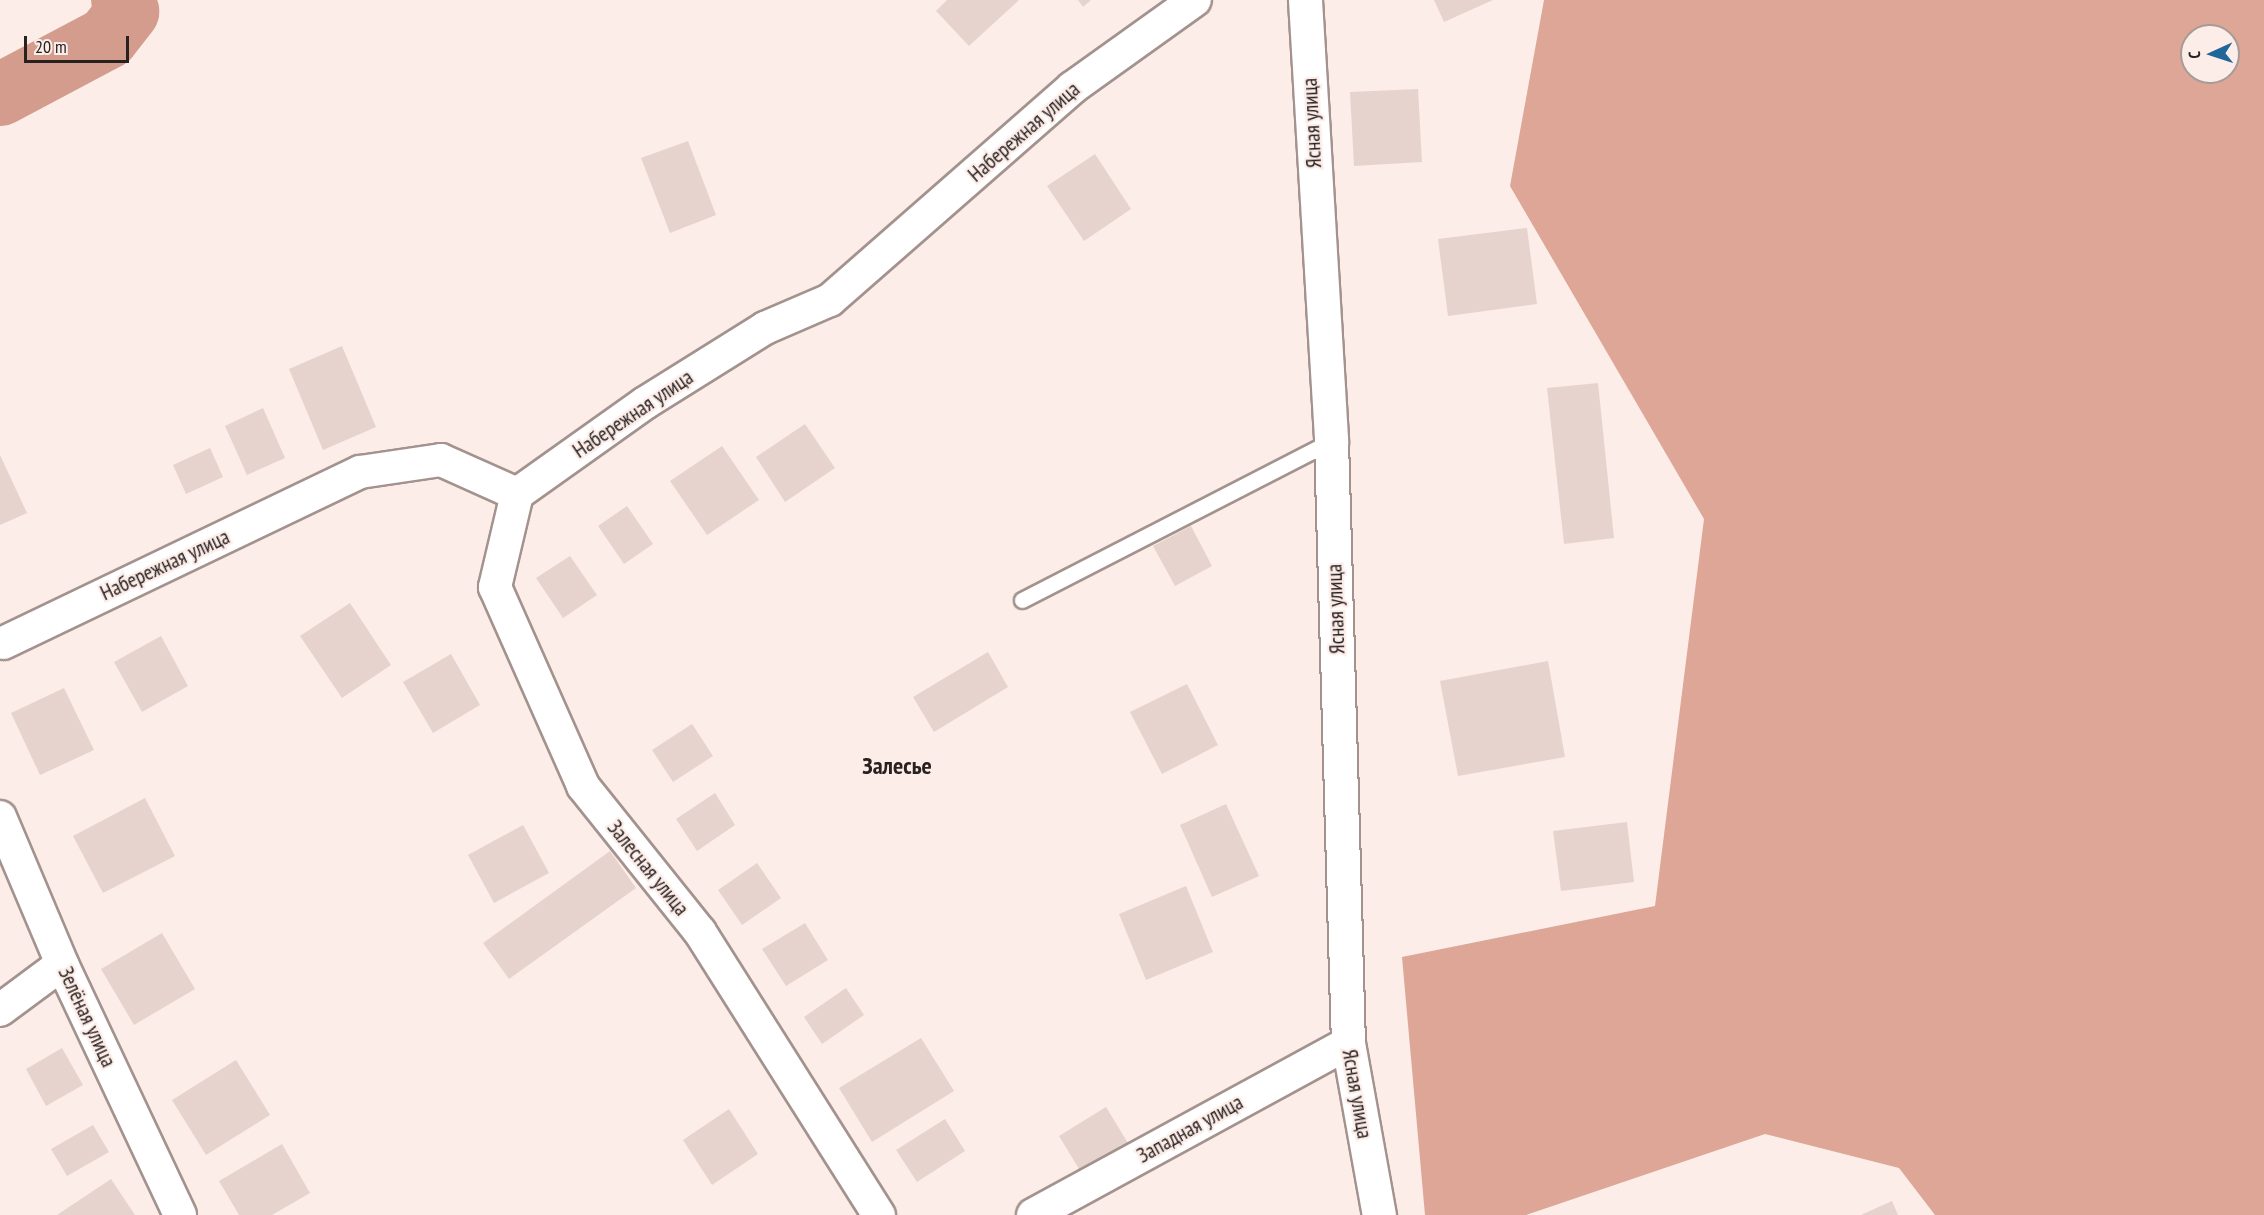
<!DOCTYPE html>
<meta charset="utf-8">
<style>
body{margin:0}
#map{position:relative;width:2264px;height:1215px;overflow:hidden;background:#fcede9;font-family:"PT Sans Narrow",sans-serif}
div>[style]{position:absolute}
.forest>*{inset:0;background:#dda696}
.river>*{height:63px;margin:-31.5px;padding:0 31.5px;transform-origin:31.5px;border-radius:31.5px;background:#d39c8d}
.building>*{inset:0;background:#e6d3ce}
.roads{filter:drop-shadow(2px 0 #a3928d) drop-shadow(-2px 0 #a3928d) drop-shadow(0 2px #a3928d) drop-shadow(0 -2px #a3928d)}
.lane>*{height:15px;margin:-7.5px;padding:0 7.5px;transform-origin:7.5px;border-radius:7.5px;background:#fff}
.street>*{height:32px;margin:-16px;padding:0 16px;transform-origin:16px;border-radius:16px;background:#fff}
.secondary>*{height:33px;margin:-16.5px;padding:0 16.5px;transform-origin:16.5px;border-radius:16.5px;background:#fff}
span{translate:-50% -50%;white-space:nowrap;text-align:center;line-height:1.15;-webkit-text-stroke:4.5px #fcede9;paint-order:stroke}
.street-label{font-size:21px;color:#28211f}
.quarter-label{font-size:24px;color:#28211f;font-weight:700}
.north{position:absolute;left:2180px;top:24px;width:60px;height:60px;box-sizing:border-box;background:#fcede9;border:2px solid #a79b98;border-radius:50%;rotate:267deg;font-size:16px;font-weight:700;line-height:24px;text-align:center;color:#28211f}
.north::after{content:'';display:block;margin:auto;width:21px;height:27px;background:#21669a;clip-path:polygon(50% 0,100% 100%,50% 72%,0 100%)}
.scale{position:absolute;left:24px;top:36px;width:105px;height:27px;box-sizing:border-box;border:3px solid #28211f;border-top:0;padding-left:8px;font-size:18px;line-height:21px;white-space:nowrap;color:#28211f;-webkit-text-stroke:4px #fcede9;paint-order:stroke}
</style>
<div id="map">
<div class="forest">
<div style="clip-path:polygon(evenodd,1544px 0,2264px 0,2264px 1215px,1935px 1215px,1899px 1168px,1765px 1134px,1526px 1215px,1425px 1215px,1402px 957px,1655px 906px,1704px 519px,1510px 186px,1544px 0,2192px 36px,2228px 36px,2228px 72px,2192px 72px,2192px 36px)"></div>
</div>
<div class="river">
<div style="left:0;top:94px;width:121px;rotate:-28deg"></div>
<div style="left:107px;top:37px;width:33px;rotate:-52deg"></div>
<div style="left:127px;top:11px;width:12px;rotate:-114deg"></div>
</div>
<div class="building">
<div style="clip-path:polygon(947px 0,1019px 0,969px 46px,936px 11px)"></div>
<div style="clip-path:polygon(1078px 0,1091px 0,1083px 7px)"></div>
<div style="clip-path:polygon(1434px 0,1493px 0,1444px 22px)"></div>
<div style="clip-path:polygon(1418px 89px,1422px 162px,1354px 166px,1350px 92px)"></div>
<div style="clip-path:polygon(688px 141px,716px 215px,670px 233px,641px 158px)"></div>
<div style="clip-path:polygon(1095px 154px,1131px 209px,1084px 241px,1047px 186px)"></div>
<div style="clip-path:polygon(1527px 228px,1537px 304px,1448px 316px,1438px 239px)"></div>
<div style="clip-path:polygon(342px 346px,376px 427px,323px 450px,289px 369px)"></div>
<div style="clip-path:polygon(1598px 383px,1614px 538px,1564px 544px,1547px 388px)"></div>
<div style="clip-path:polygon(263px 408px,285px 458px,247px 475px,225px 426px)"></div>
<div style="clip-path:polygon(805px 424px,835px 468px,785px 502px,756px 457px)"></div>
<div style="clip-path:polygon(722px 446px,759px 500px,707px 535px,670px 481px)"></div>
<div style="clip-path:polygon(210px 448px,223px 477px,186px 494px,173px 465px)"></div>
<div style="clip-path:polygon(0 455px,27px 513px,0 525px)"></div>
<div style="clip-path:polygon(627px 506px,653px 544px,624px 564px,598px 526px)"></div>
<div style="clip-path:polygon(1191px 526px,1212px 566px,1175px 586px,1153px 546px)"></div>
<div style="clip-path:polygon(570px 556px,597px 595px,563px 618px,536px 578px)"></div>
<div style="clip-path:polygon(350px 603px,391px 665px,342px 698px,300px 636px)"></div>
<div style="clip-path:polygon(161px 636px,188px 686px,142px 712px,114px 662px)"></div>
<div style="clip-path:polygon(988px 652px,1008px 687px,934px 732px,913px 697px)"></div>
<div style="clip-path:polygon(451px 654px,480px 705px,433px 733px,403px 682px)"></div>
<div style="clip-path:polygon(1548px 661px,1565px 757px,1458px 776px,1440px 681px)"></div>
<div style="clip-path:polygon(1187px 684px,1218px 745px,1162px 774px,1130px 712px)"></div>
<div style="clip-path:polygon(64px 688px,94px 750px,40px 775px,11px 713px)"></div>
<div style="clip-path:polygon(692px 724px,713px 756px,673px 782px,652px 750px)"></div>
<div style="clip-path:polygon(715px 793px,735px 825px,697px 851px,676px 819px)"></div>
<div style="clip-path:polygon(145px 798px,175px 856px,103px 893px,73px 836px)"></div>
<div style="clip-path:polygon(1226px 804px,1259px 876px,1212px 897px,1180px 825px)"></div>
<div style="clip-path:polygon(1627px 822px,1634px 882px,1561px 891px,1553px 831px)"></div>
<div style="clip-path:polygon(523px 825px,549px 873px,494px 903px,468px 855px)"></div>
<div style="clip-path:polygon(610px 851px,636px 888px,509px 979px,483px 943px)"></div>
<div style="clip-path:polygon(757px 863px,781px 898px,742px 925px,718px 890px)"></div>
<div style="clip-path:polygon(1186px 886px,1213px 952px,1146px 980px,1119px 914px)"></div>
<div style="clip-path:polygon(805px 923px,828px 960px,786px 986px,762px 949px)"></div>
<div style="clip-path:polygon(162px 933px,195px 989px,134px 1025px,101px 969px)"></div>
<div style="clip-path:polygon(846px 988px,864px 1015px,822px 1044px,804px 1017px)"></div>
<div style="clip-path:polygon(921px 1038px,954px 1091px,872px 1142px,839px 1088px)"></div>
<div style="clip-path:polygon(62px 1048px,83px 1085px,46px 1106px,26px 1069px)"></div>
<div style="clip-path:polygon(236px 1060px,270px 1115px,206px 1155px,172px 1100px)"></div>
<div style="clip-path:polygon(1106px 1107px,1131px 1148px,1084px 1177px,1059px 1136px)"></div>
<div style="clip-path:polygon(729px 1109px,758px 1154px,712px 1185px,683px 1140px)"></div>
<div style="clip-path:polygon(945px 1119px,965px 1151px,917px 1182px,896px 1150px)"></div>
<div style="clip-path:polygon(93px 1125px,109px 1152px,67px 1176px,51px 1149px)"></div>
<div style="clip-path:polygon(282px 1144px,310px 1193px,272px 1215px,239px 1215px,219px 1181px)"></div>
<div style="clip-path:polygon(111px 1179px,135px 1215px,57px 1215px)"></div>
<div style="clip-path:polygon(1892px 1201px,1898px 1215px,1861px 1215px)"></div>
</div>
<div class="roads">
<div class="lane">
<div style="left:1022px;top:600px;width:348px;rotate:-27.2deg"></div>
</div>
<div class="street">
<div style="left:517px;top:494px;width:96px;rotate:103.3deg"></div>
<div style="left:495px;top:587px;width:218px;rotate:66.1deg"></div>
<div style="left:583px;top:786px;width:187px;rotate:51.3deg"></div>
<div style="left:700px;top:932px;width:335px;rotate:57.7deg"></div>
<div style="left:3px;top:643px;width:396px;rotate:-25.6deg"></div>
<div style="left:360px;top:472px;width:82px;rotate:-8.4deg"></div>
<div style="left:441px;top:460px;width:83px;rotate:24.1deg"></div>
<div style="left:517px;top:494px;width:157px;rotate:-35.4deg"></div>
<div style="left:645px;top:403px;width:142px;rotate:-32deg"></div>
<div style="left:765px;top:328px;width:71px;rotate:-23.3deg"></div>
<div style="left:830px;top:300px;width:322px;rotate:-41.2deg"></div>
<div style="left:1072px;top:88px;width:151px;rotate:-35.6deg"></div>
<div style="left:0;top:817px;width:160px;rotate:67.1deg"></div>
<div style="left:62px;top:964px;width:277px;rotate:64.8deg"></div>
<div style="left:0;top:1010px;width:77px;rotate:-36.6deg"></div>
<div style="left:1033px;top:1215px;width:359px;rotate:-28.6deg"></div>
</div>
<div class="secondary">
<div style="left:1305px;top:0;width:441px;rotate:86.6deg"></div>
<div style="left:1331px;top:440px;width:603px;rotate:88.39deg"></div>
<div style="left:1348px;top:1043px;width:175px;rotate:79.8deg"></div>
</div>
</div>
<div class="street-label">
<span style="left:1312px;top:123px;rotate:-93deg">Ясная улица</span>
<span style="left:1024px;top:132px;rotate:-41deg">Набережная улица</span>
<span style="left:633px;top:414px;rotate:-34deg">Набережная улица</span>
<span style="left:165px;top:565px;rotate:-25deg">Набережная улица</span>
<span style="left:1336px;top:609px;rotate:-92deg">Ясная улица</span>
<span style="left:648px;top:868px;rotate:51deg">Залесная улица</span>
<span style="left:87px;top:1017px;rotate:65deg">Зелёная улица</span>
<span style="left:1357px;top:1094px;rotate:80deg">Ясная улица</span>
<span style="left:1190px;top:1129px;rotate:-29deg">Западная улица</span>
</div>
<div class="quarter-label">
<span style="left:897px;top:766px">Залесье</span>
</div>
<div class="north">С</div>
<div class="scale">20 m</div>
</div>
